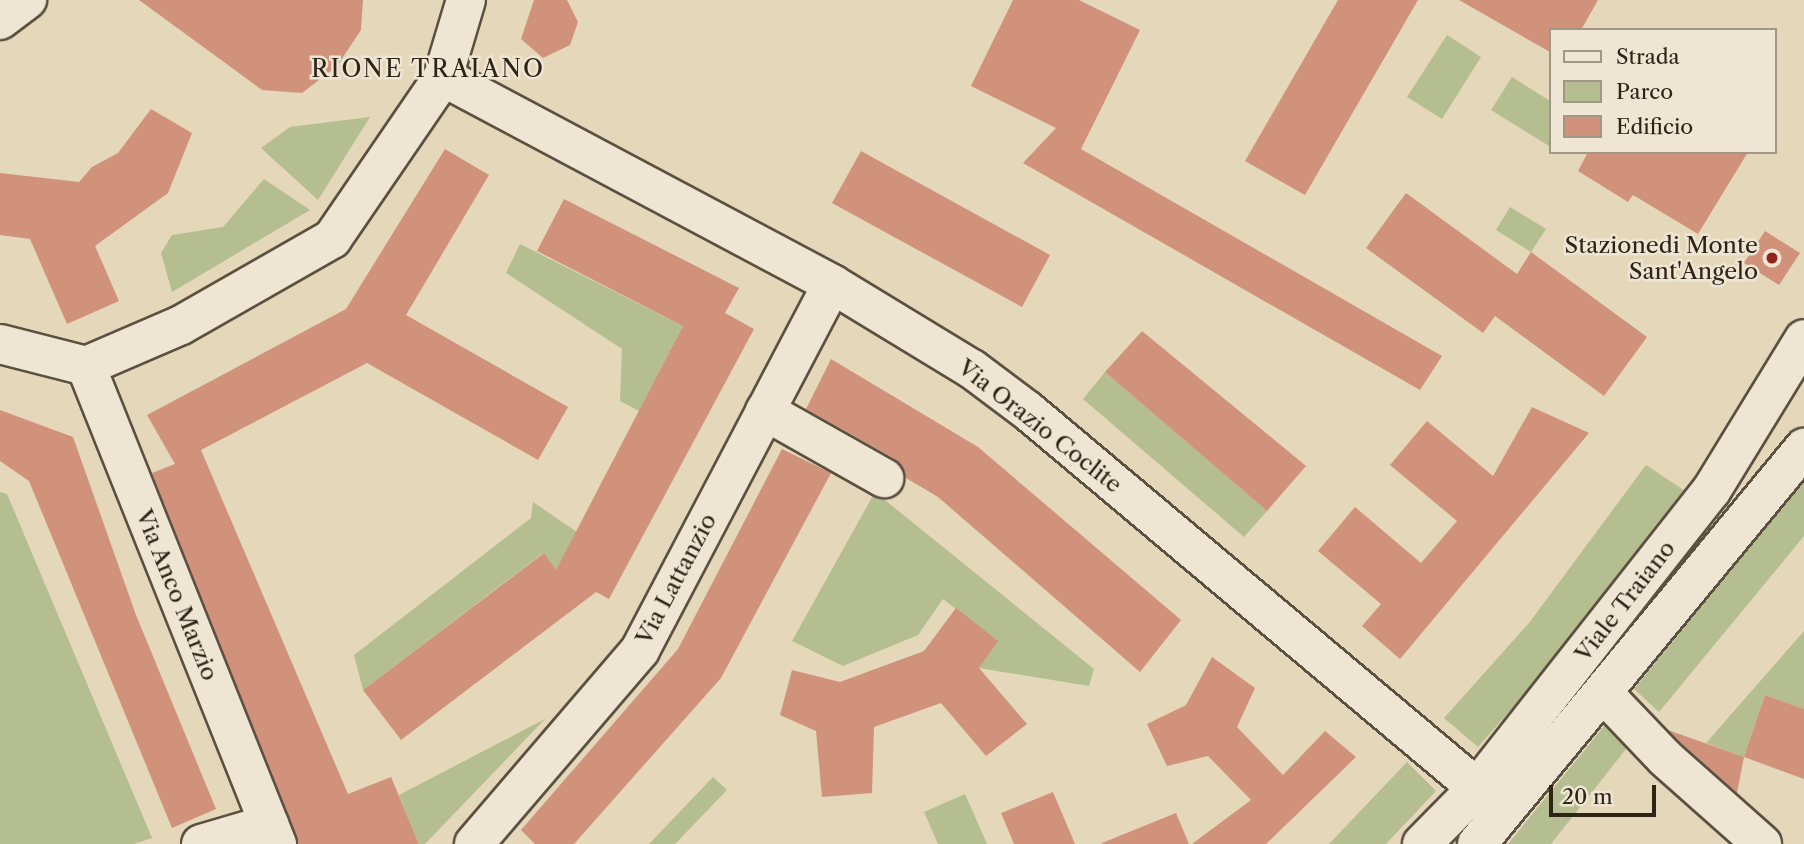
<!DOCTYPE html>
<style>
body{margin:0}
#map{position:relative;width:1804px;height:844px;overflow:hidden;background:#e5d7ba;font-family:"Libre Caslon Text",serif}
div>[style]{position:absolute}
.green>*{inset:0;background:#b4be90}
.building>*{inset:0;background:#d0927b}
.roads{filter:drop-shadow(2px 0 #5c5040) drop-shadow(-2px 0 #5c5040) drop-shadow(0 2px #5c5040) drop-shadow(0 -2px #5c5040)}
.street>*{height:38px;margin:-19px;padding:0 19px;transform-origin:19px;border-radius:19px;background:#eee5d2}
.secondary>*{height:38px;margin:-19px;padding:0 19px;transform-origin:19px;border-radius:19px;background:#eee5d2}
.dots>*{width:19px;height:19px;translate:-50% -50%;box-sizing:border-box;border:4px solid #eee5d2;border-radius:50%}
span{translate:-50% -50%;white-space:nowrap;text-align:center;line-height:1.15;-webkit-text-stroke:5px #eee5d2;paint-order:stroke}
.poi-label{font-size:23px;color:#2e2317}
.right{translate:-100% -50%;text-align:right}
.street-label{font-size:23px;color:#2e2317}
.neighbourhood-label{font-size:24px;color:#2e2317;letter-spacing:2px}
.legend{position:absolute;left:1549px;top:28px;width:228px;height:126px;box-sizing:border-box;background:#eee5d2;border:2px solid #a19787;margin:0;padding:9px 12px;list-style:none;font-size:21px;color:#2e2317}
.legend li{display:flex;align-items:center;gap:14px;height:35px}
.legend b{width:35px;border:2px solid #a19787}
.scale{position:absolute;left:1549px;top:785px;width:107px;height:32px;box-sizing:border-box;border:4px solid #2e2317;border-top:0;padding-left:9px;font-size:21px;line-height:24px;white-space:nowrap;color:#2e2317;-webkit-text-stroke:5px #eee5d2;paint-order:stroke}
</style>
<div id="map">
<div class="green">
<div style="clip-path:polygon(1447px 35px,1481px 57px,1442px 119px,1407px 97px)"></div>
<div style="clip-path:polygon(1512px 77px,1550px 101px,1549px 146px,1491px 110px)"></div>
<div style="clip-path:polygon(370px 117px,318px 200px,261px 148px,290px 127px)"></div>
<div style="clip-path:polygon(264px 179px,310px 210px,172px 292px,161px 253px,172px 235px,223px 227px)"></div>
<div style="clip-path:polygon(1510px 207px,1546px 229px,1531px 252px,1496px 230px)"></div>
<div style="clip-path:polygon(520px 244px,683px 326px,639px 411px,620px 401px,622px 349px,506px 273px)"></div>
<div style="clip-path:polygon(1105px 372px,1267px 511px,1244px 537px,1083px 399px)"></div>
<div style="clip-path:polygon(1646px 465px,1685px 491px,1562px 652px,1478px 747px,1444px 718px,1529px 623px)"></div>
<div style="clip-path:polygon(1804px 480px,1804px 536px,1659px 712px,1634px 689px)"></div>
<div style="clip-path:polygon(0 492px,7px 494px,152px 838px,134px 844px,0 844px)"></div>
<div style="clip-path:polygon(875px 492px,1094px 669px,1089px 686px,979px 668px,997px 641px,943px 599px,918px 635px,843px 666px,792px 641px)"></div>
<div style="clip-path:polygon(533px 502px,577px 532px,556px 570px,543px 553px,363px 690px,354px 655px,531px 518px)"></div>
<div style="clip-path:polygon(1804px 631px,1804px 709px,1765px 695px,1744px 757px,1706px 743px)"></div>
<div style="clip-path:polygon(545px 719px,425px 844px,419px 844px,399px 795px)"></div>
<div style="clip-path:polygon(1605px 725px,1630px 744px,1551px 844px,1508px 844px)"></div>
<div style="clip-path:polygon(1407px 762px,1436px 791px,1386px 844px,1329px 844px)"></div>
<div style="clip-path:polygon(713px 777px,727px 790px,675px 844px,649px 844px)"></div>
<div style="clip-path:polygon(965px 794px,987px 844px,938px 844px,924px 812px)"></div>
</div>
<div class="building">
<div style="clip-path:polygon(139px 0,363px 0,361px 30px,337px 66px,302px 93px,262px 90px)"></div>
<div style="clip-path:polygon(534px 0,567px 0,578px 22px,570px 45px,543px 58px,521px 39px)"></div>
<div style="clip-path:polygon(1013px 0,1079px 0,1140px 30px,1081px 149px,1442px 356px,1420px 390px,1023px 163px,1056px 128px,971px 86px)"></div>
<div style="clip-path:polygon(1338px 0,1418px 0,1305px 195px,1245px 161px)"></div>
<div style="clip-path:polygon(1459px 0,1598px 0,1581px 30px,1550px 30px,1550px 52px)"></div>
<div style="clip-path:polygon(151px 109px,192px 133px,168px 193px,95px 246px,119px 301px,67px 324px,30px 239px,0 235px,0 173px,79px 182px,92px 167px,118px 153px)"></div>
<div style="clip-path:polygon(445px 149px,489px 175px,406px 315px,568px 407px,538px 460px,367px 363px,201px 450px,348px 794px,391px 777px,419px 844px,298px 844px,152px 473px,175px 464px,147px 415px,346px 309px)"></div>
<div style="clip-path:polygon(861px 151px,1050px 255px,1022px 307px,832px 203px)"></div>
<div style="clip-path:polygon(1588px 152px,1748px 152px,1698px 234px,1633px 195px,1628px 202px,1578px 171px)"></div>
<div style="clip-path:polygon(1406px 193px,1517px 274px,1531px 252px,1647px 337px,1604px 396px,1495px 316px,1483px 333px,1366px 248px)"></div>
<div style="clip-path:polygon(564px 199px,739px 288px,725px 313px,754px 329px,609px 599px,596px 592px,401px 740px,363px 690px,544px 553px,556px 570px,683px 326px,537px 251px)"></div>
<div style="clip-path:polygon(1765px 231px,1800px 253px,1779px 285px,1744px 263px)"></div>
<div style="clip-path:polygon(1142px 331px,1306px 466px,1267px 511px,1105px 372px)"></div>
<div style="clip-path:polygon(831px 359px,978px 447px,1181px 620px,1140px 672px,938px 497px,906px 478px,895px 459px,806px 409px)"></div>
<div style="clip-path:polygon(1532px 407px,1589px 433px,1400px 659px,1362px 626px,1381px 604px,1318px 551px,1355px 507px,1421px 563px,1457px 521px,1390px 465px,1427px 421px,1493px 476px)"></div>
<div style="clip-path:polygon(0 410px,73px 437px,136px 615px,216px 809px,172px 828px,29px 481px,0 461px)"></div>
<div style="clip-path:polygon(782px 449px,831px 473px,721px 678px,574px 844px,535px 844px,521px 830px,678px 649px)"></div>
<div style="clip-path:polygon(956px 608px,998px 641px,979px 668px,1027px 724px,986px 756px,941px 703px,874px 727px,872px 793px,822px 797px,816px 731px,780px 715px,792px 670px,840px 682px,924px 651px)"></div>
<div style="clip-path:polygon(1212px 657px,1255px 688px,1237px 727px,1283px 775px,1325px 731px,1356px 757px,1266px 844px,1192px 844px,1251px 800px,1208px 756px,1167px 766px,1147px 724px,1186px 705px)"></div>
<div style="clip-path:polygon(1765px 695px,1804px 709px,1804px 779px,1744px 757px)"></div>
<div style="clip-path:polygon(1668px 730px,1744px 757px,1737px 793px,1680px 742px)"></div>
<div style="clip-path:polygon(1053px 792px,1075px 844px,1014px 844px,1001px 813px)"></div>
<div style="clip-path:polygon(1176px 813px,1189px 844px,1102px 844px,1102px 843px)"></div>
</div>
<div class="roads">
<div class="street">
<div style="left:0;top:20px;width:34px;rotate:-37deg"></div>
<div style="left:443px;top:77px;width:441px;rotate:28deg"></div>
<div style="left:832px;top:284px;width:164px;rotate:31.3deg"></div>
<div style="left:972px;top:369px;width:70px;rotate:36.9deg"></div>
<div style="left:1028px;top:411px;width:586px;rotate:40.02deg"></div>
<div style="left:0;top:344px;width:89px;rotate:14.3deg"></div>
<div style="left:86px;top:366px;width:103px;rotate:-23.3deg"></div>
<div style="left:181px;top:325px;width:174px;rotate:-29.7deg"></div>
<div style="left:332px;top:239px;width:196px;rotate:-55.6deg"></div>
<div style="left:443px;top:77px;width:80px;rotate:-73.4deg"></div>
<div style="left:86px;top:366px;width:515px;rotate:68.22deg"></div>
<div style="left:765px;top:411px;width:137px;rotate:29.4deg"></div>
<div style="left:1604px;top:694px;width:88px;rotate:46.4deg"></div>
<div style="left:1665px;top:758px;width:130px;rotate:41.6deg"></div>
<div style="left:201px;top:844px;width:71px;rotate:-16.4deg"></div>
<div style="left:474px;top:844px;width:255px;rotate:-49.4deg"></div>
<div style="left:640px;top:650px;width:413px;rotate:-62.3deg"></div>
</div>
<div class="secondary">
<div style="left:1422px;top:844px;width:78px;rotate:-45.5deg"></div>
<div style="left:1477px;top:788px;width:378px;rotate:-51.8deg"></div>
<div style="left:1711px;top:491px;width:178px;rotate:-58.5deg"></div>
<div style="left:1477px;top:844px;width:514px;rotate:-50.45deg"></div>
</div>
</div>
<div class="dots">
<div style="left:1772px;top:258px;background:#8f2418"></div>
</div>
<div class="poi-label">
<span class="right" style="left:1758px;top:258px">Stazionedi Monte<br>Sant'Angelo</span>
</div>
<div class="street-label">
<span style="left:1040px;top:426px;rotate:38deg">Via Orazio Coclite</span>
<span style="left:676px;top:579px;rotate:-62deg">Via Lattanzio</span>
<span style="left:177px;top:595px;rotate:68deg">Via Anco Marzio</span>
<span style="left:1625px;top:601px;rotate:-52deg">Viale Traiano</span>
</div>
<div class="neighbourhood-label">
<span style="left:428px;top:69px">RIONE TRAIANO</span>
</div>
<ul class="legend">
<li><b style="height:9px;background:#eee5d2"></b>Strada</li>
<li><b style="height:19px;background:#b4be90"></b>Parco</li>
<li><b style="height:19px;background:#d0927b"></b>Edificio</li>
</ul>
<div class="scale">20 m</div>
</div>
